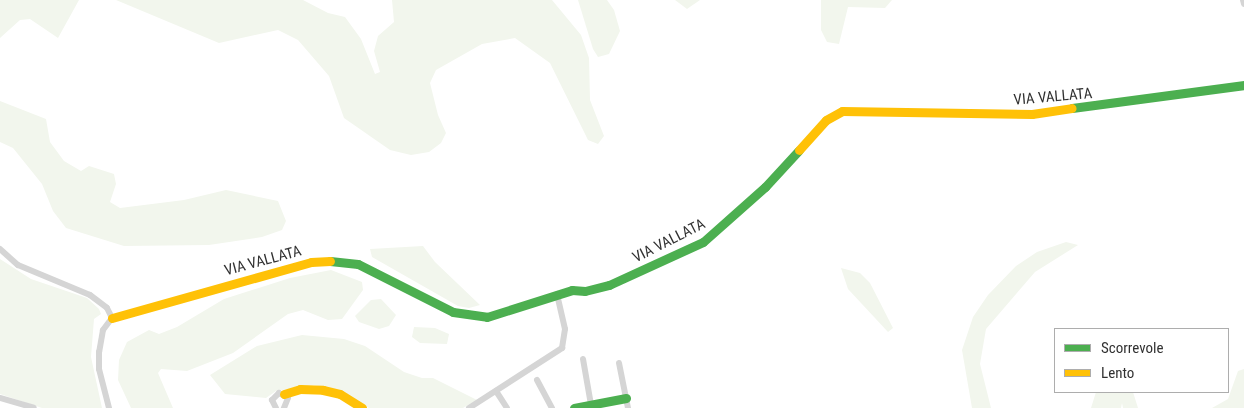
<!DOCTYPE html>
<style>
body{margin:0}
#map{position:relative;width:1244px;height:408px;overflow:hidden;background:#fff;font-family:"Roboto Condensed",sans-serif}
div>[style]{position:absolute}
.green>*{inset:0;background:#f2f6ed}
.street>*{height:6px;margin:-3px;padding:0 3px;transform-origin:3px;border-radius:3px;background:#d5d5d5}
.fast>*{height:9px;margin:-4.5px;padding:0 4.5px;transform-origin:4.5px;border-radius:4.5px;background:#4caf50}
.slow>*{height:9px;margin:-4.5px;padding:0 4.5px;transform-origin:4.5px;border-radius:4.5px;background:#ffc107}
span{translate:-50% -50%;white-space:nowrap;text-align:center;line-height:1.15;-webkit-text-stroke:5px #fff;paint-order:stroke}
.street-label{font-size:15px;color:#313131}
.legend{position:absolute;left:1054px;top:328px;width:175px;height:65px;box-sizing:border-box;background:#fff;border:1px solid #adadad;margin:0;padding:6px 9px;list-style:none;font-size:15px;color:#313131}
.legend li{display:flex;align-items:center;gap:10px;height:25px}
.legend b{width:25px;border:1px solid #adadad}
</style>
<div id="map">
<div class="green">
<div style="clip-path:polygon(0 0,79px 0,58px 38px,30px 19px,20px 20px,0 38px)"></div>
<div style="clip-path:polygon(116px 0,303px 0,328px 13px,345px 17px,361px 39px,375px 74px,380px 72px,374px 51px,378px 36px,394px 22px,392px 0,552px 0,581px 35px,589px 58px,590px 100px,604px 136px,598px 144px,588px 140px,550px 63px,515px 38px,482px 44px,436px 70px,430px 83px,438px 115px,446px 133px,441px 143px,429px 152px,411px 155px,390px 150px,344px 118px,329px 76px,298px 40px,278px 30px,219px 43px)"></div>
<div style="clip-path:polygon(578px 0,607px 0,614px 10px,620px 31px,609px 54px,598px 57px,593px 49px)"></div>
<div style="clip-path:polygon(675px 0,700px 0,687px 9px)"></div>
<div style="clip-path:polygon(821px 0,892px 0,885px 8px,848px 7px,839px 44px,827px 42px,821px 30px)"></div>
<div style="clip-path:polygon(0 101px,46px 119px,50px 142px,64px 161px,81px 171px,89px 166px,114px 174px,116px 184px,110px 202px,120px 208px,184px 200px,226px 190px,278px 201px,286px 221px,282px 230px,262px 237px,209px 245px,124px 246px,66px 228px,53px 211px,42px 184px,13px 148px,0 142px)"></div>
<div style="clip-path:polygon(1066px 242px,1078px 245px,1035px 272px,986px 329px,980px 364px,991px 408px,972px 408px,962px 350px,973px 317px,988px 295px,1016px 266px,1037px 252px)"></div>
<div style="clip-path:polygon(423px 246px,435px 262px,480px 305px,469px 308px,458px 306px,372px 257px,370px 249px)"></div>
<div style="clip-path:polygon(0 259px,31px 279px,87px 298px,99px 309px,101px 314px,94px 319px,91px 357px,102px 408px,42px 408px,0 394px)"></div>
<div style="clip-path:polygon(841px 268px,860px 273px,870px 283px,893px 328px,888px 332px,848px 289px)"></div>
<div style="clip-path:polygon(331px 270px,362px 282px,363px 290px,342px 319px,328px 320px,303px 310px,288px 314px,233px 353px,187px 371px,161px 369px,158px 373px,173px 408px,131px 408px,118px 380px,119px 360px,127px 342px,149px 330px,159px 334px,177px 327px,224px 299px,290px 278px)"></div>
<div style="clip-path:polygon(381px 299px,396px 315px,389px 326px,379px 329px,359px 322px,355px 316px,371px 300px)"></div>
<div style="clip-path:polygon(414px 327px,435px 328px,449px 334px,447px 344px,420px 343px,412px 337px)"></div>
<div style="clip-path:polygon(302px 335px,344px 339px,365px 346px,404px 372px,422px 378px,433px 378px,477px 400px,463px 408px,369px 408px,340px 390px,314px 385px,276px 391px,266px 398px,225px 394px,210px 375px,257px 346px)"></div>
<div style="clip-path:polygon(1244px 369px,1244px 408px,1212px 408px,1228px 399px,1238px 371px)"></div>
<div style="clip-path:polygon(1096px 392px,1133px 392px,1138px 408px,1123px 408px,1122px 403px,1121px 408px,1091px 408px)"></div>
</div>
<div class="street">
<div style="left:1243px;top:0;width:4px;rotate:76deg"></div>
<div style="left:0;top:249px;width:24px;rotate:42deg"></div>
<div style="left:18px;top:265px;width:78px;rotate:22.6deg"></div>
<div style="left:90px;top:295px;width:21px;rotate:37deg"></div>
<div style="left:107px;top:308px;width:11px;rotate:63deg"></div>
<div style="left:112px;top:318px;width:15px;rotate:127deg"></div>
<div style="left:103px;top:330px;width:22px;rotate:100deg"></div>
<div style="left:99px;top:352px;width:17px;rotate:90deg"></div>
<div style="left:99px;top:369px;width:40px;rotate:75.6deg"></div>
<div style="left:583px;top:359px;width:47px;rotate:80.1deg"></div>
<div style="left:619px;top:363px;width:46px;rotate:78.7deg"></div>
<div style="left:537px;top:380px;width:32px;rotate:62deg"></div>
<div style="left:496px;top:391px;width:20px;rotate:57deg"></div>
<div style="left:0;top:398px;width:35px;rotate:16deg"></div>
<div style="left:276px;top:408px;width:9px;rotate:-117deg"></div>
<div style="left:272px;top:400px;width:10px;rotate:-45deg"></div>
<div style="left:279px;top:393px;width:10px;rotate:29deg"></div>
<div style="left:288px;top:398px;width:11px;rotate:112deg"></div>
<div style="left:469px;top:408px;width:111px;rotate:-32.8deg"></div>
<div style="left:562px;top:348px;width:19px;rotate:-81deg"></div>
<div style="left:565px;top:329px;width:36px;rotate:-103deg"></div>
</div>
<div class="fast">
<div style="left:1072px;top:108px;width:174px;rotate:-7.6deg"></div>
<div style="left:330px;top:261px;width:28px;rotate:6deg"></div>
<div style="left:358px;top:264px;width:106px;rotate:26.8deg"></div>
<div style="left:453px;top:312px;width:34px;rotate:8deg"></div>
<div style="left:487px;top:317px;width:89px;rotate:-17.6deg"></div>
<div style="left:572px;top:290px;width:13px;rotate:4deg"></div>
<div style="left:585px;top:291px;width:25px;rotate:-14deg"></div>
<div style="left:609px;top:285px;width:103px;rotate:-24.6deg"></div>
<div style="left:703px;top:242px;width:83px;rotate:-41.6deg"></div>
<div style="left:765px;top:187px;width:50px;rotate:-47.4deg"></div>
<div style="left:574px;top:408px;width:53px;rotate:-10.9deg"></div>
</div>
<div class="slow">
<div style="left:799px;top:150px;width:40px;rotate:-48deg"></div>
<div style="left:826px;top:120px;width:18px;rotate:-29deg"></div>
<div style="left:842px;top:111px;width:190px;rotate:0.9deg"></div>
<div style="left:1032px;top:114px;width:40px;rotate:-8.5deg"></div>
<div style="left:112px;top:318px;width:207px;rotate:-15.7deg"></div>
<div style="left:311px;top:262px;width:19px;rotate:-3deg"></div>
<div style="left:284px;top:394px;width:17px;rotate:-17deg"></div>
<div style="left:300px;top:389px;width:23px;rotate:2deg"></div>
<div style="left:323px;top:390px;width:17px;rotate:13deg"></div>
<div style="left:340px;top:394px;width:26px;rotate:32deg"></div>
</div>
<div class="street-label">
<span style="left:1053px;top:97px;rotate:-5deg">VIA VALLATA</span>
<span style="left:669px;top:241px;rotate:-27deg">VIA VALLATA</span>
<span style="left:263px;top:261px;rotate:-15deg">VIA VALLATA</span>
</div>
<ul class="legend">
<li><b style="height:6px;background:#4caf50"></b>Scorrevole</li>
<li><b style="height:6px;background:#ffc107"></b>Lento</li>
</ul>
</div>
